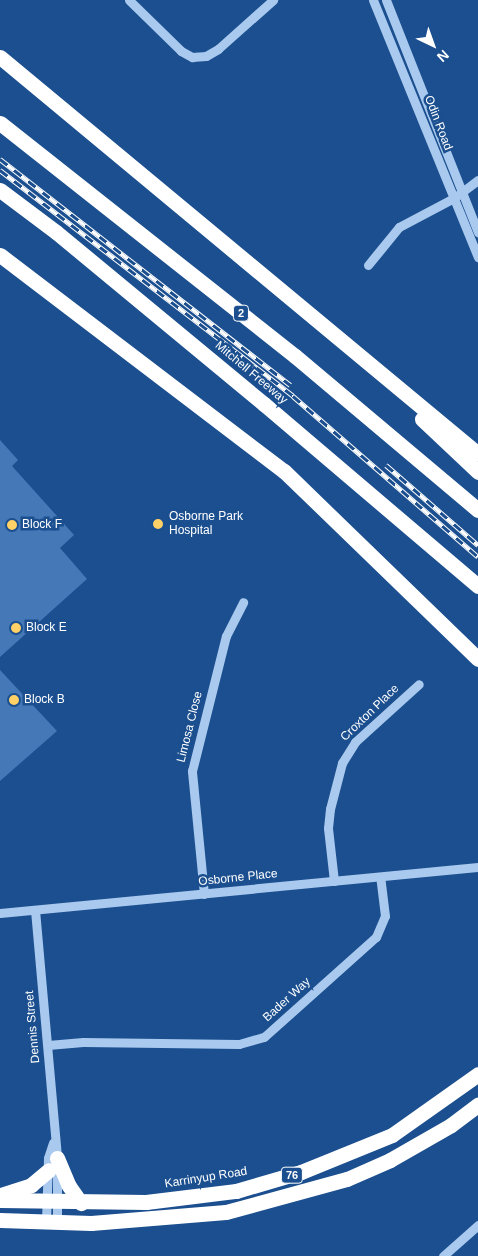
<!DOCTYPE html>
<style>
body{margin:0}
#map{position:relative;width:478px;height:1256px;overflow:hidden;background:#1b4f8f;font-family:Arial,sans-serif}
div>[style]{position:absolute}
.building>*{inset:0;background:#4478b7}
.minor>*{height:9px;margin:-4.5px;padding:0 4.5px;transform-origin:4.5px;border-radius:4.5px;background:#a9c9ee}
.highway>*{height:15px;margin:-7.5px;padding:0 7.5px;transform-origin:7.5px;border-radius:7.5px;background:#fff}
.rail>*{height:5px;margin-top:-2.5px;transform-origin:0;background:repeating-linear-gradient(90deg,#1b4f8f 0 9px,#fff 0 18px);box-sizing:border-box;border-block:1px solid #fff}
.dots>*{width:14px;height:14px;translate:-50% -50%;box-sizing:border-box;border:2px solid #1b4f8f;border-radius:50%}
span{translate:-50% -50%;white-space:nowrap;text-align:center;line-height:1.15;-webkit-text-stroke:5px #1b4f8f;paint-order:stroke}
.shield-label span{padding:1px 4px;background:#1b4f8f;border:1px solid;border-radius:4px;-webkit-text-stroke-width:0}
.shield-label{font-size:11px;color:#fff;font-weight:700}
.street-label{font-size:12px;color:#fff}
.poi-label{font-size:12px;color:#fff}
.left{translate:0 -50%;text-align:left}
.north{position:absolute;left:408px;top:20px;width:50px;height:50px;-webkit-text-stroke:4px #1b4f8f;paint-order:stroke;rotate:138deg;font-size:14px;font-weight:700;line-height:20px;text-align:center;color:#fff}
.north::after{content:'';display:block;margin:auto;width:18px;height:22px;background:#fff;clip-path:polygon(50% 0,100% 100%,50% 72%,0 100%)}
</style>
<div id="map">
<div class="building">
<div style="clip-path:polygon(0 440px,18px 460px,12px 466px,74px 535px,60px 548px,87px 579px,0 657px)"></div>
<div style="clip-path:polygon(0 670px,57px 731px,0 781px)"></div>
</div>
<div class="minor">
<div style="left:129px;top:0;width:73px;rotate:44.4deg"></div>
<div style="left:181px;top:51px;width:13px;rotate:29deg"></div>
<div style="left:192px;top:57px;width:14px;rotate:-4deg"></div>
<div style="left:206px;top:56px;width:14px;rotate:-30deg"></div>
<div style="left:218px;top:49px;width:74px;rotate:-41.7deg"></div>
<div style="left:373px;top:0;width:278px;rotate:67.8deg"></div>
<div style="left:386px;top:0;width:250px;rotate:68.4deg"></div>
<div style="left:368px;top:265px;width:49px;rotate:-50.8deg"></div>
<div style="left:399px;top:227px;width:62px;rotate:-27.8deg"></div>
<div style="left:454px;top:198px;width:30px;rotate:-37deg"></div>
<div style="left:334px;top:881px;width:53px;rotate:-96.5deg"></div>
<div style="left:328px;top:828px;width:19px;rotate:-84deg"></div>
<div style="left:330px;top:809px;width:48px;rotate:-75.4deg"></div>
<div style="left:342px;top:763px;width:25px;rotate:-58deg"></div>
<div style="left:355px;top:742px;width:86px;rotate:-42.2deg"></div>
<div style="left:204px;top:894px;width:124px;rotate:-95.6deg"></div>
<div style="left:192px;top:771px;width:139px;rotate:-75.9deg"></div>
<div style="left:226px;top:636px;width:38px;rotate:-63deg"></div>
<div style="left:35px;top:910px;width:249px;rotate:84.9deg"></div>
<div style="left:57px;top:1158px;width:65px;rotate:90deg"></div>
<div style="left:0;top:913px;width:480px;rotate:-5.5deg"></div>
<div style="left:48px;top:1045px;width:35px;rotate:-5deg"></div>
<div style="left:83px;top:1042px;width:156px;rotate:0.7deg"></div>
<div style="left:239px;top:1044px;width:26px;rotate:-16deg"></div>
<div style="left:264px;top:1037px;width:150px;rotate:-41.8deg"></div>
<div style="left:376px;top:937px;width:23px;rotate:-67deg"></div>
<div style="left:385px;top:916px;width:38px;rotate:-97deg"></div>
<div style="left:46px;top:1222px;width:64px;rotate:-88.2deg"></div>
<div style="left:48px;top:1158px;width:16px;rotate:-72deg"></div>
<div style="left:443px;top:1256px;width:47px;rotate:-41.5deg"></div>
</div>
<div class="highway">
<div style="left:0;top:57px;width:621px;rotate:39.71deg"></div>
<div style="left:0;top:123px;width:376px;rotate:38.3deg"></div>
<div style="left:295px;top:356px;width:239px;rotate:40.1deg"></div>
<div style="left:0;top:190px;width:70px;rotate:36.9deg"></div>
<div style="left:56px;top:232px;width:270px;rotate:39.6deg"></div>
<div style="left:264px;top:404px;width:281px;rotate:40.4deg"></div>
<div style="left:0;top:255px;width:357px;rotate:37.3deg"></div>
<div style="left:284px;top:471px;width:270px;rotate:44.1deg"></div>
<div style="left:422px;top:419px;width:77px;rotate:43.4deg"></div>
<div style="left:57px;top:1158px;width:30px;rotate:67deg"></div>
<div style="left:69px;top:1186px;width:21px;rotate:55deg"></div>
<div style="left:1px;top:1195px;width:32px;rotate:-18deg"></div>
<div style="left:31px;top:1185px;width:23px;rotate:-40deg"></div>
<div style="left:0;top:1200px;width:146px;rotate:0.8deg"></div>
<div style="left:146px;top:1202px;width:91px;rotate:-7deg"></div>
<div style="left:236px;top:1191px;width:68px;rotate:-16.3deg"></div>
<div style="left:301px;top:1172px;width:98px;rotate:-22.1deg"></div>
<div style="left:392px;top:1135px;width:105px;rotate:-35.3deg"></div>
<div style="left:0;top:1220px;width:91px;rotate:1.9deg"></div>
<div style="left:91px;top:1223px;width:135px;rotate:-4.7deg"></div>
<div style="left:226px;top:1212px;width:125px;rotate:-15.3deg"></div>
<div style="left:347px;top:1179px;width:47px;rotate:-23.8deg"></div>
<div style="left:390px;top:1160px;width:70px;rotate:-29.8deg"></div>
<div style="left:451px;top:1125px;width:34px;rotate:-37deg"></div>
</div>
<div class="rail">
<div style="left:0;top:159px;width:368px;rotate:37.9deg"></div>
<div style="left:0;top:170px;width:370px;rotate:37.6deg"></div>
<div style="left:293px;top:396px;width:245px;rotate:41deg"></div>
<div style="left:386px;top:465px;width:122px;rotate:41deg"></div>
</div>
<div class="dots">
<div style="left:158px;top:524px;background:#ffd166"></div>
<div style="left:12px;top:525px;background:#ffd166"></div>
<div style="left:16px;top:628px;background:#ffd166"></div>
<div style="left:14px;top:700px;background:#ffd166"></div>
</div>
<div class="shield-label">
<span style="left:241px;top:313px">2</span>
<span style="left:292px;top:1175px">76</span>
</div>
<div class="street-label">
<span style="left:438px;top:123px;rotate:69deg">Odin Road</span>
<span style="left:251px;top:373px;rotate:40deg">Mitchell Freeway</span>
<span style="left:370px;top:713px;rotate:-44deg">Croxton Place</span>
<span style="left:190px;top:727px;rotate:-76deg">Limosa Close</span>
<span style="left:238px;top:878px;rotate:-6deg">Osborne Place</span>
<span style="left:287px;top:1000px;rotate:-42deg">Bader Way</span>
<span style="left:33px;top:1027px;rotate:-95deg">Dennis Street</span>
<span style="left:206px;top:1178px;rotate:-9deg">Karrinyup Road</span>
</div>
<div class="poi-label">
<span class="left" style="left:169px;top:524px">Osborne Park<br>Hospital</span>
<span class="left" style="left:22px;top:525px">Block F</span>
<span class="left" style="left:26px;top:628px">Block E</span>
<span class="left" style="left:24px;top:700px">Block B</span>
</div>
<div class="north">N</div>
</div>
